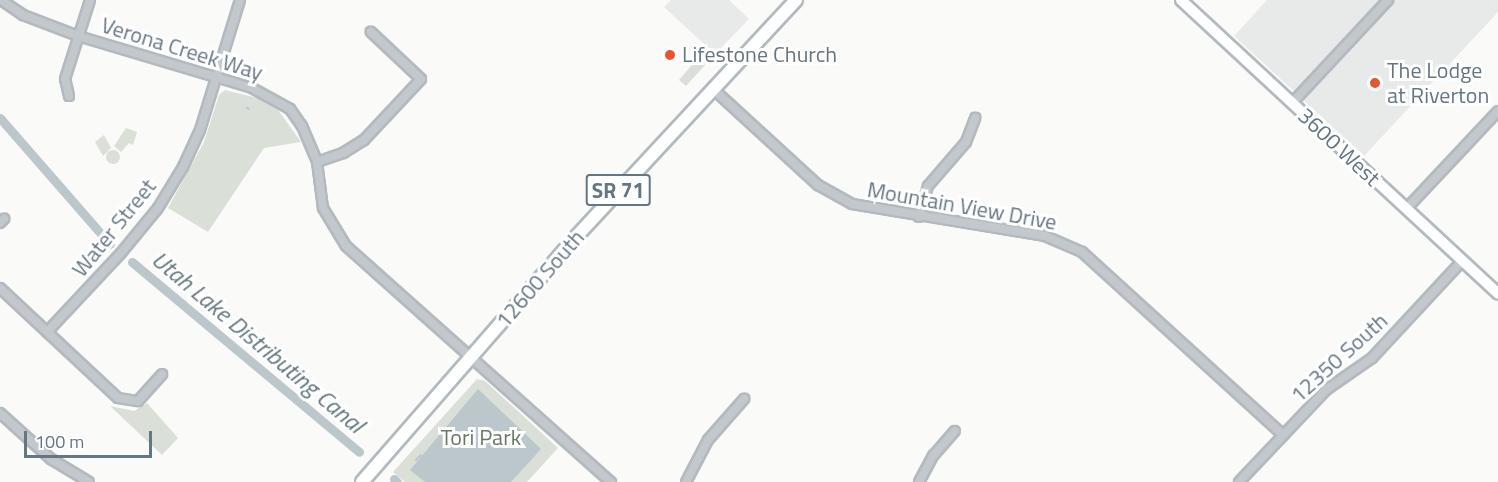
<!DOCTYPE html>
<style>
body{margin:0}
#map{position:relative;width:1498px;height:482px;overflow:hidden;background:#fafaf8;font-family:"Titillium Web",sans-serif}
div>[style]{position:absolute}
.built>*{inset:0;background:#e8e9e9}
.green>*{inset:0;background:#dadfd7}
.round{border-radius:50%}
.water>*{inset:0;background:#bbc7cb}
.stream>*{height:2px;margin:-1px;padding:0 1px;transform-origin:1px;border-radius:1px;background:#bbc7cb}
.canal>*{height:9px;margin:-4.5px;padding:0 4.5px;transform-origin:4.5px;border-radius:4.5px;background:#bbc7cb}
.roads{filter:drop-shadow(2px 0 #b3babf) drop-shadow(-2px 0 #b3babf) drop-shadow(0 2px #b3babf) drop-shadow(0 -2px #b3babf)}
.street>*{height:8px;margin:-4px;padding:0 4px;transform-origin:4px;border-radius:4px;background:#c3c8cc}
.secondary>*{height:10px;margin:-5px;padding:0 5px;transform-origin:5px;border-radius:5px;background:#fff}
.primary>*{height:12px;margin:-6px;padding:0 6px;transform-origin:6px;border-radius:6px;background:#fff}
.dots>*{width:16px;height:16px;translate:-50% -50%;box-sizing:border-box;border:3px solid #fff;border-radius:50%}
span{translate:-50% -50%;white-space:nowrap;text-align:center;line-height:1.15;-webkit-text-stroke:6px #fff;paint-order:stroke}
.shield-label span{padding:2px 4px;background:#fff;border:2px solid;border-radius:4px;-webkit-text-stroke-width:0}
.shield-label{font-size:21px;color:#657683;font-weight:700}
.street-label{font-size:22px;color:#657683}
.poi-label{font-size:22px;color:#657683}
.left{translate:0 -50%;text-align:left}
.park-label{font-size:22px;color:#687a64}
.water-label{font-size:24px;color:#60757c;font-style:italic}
.scale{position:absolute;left:24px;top:431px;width:128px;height:27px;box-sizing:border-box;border:3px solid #657683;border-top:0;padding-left:8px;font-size:18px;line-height:21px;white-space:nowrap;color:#657683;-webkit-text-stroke:4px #fff;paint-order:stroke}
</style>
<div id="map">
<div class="built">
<div style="clip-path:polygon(671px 0,729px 0,749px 19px,715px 54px,664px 7px)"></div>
<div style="clip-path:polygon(1267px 0,1498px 0,1498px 12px,1364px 156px,1234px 36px)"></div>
</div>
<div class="green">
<div style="clip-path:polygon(698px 58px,705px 65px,686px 86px,679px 80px)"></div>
<div style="clip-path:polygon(225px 90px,257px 98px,278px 110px,301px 142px,264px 148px,208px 232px,168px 208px,204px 142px,219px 95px)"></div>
<div style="clip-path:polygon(126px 128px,137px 132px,133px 145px,129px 143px,121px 152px,114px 146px)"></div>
<div style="clip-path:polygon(104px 135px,111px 148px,103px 156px,95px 142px)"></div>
<div class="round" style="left:106px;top:150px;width:14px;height:14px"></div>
<div style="clip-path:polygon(477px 379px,485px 381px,558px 448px,527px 482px,405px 482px,393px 472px)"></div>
<div style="clip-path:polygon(147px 403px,178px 438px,162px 455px,110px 406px,134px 411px)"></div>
</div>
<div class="water">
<div style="clip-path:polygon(478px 389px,541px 449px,511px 482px,425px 482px,410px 470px)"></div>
</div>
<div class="stream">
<div style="left:247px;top:108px;width:2px;rotate:27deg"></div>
<div style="left:416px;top:460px;width:7px;rotate:-45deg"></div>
</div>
<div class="canal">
<div style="left:0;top:118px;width:167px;rotate:48.9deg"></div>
<div style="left:132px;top:262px;width:296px;rotate:39.9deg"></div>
<div style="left:394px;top:479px;width:4px;rotate:45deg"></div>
</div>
<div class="roads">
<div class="street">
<div style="left:1px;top:0;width:27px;rotate:34deg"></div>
<div style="left:23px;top:15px;width:59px;rotate:20.9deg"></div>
<div style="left:78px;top:36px;width:182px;rotate:16.6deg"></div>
<div style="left:252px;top:88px;width:43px;rotate:28.9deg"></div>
<div style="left:290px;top:109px;width:21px;rotate:55deg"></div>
<div style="left:302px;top:126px;width:39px;rotate:67deg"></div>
<div style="left:317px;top:162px;width:46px;rotate:82.6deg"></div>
<div style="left:323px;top:208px;width:44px;rotate:58.8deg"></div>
<div style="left:346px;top:246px;width:355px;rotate:41.7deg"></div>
<div style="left:712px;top:88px;width:144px;rotate:42.5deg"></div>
<div style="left:818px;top:185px;width:39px;rotate:29deg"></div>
<div style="left:852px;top:204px;width:196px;rotate:9.4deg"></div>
<div style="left:1045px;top:236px;width:40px;rotate:23.4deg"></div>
<div style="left:1082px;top:252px;width:272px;rotate:42.3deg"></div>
<div style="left:69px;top:96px;width:17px;rotate:-103deg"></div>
<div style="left:65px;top:79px;width:83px;rotate:-72.4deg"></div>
<div style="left:1292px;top:103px;width:141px;rotate:-47deg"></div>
<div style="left:317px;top:162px;width:28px;rotate:-19deg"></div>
<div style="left:343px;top:153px;width:25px;rotate:-32deg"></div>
<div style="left:364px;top:140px;width:83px;rotate:-46.9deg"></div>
<div style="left:421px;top:79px;width:69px;rotate:-136.8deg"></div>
<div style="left:1406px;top:209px;width:134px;rotate:-46.8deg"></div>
<div style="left:919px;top:217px;width:32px;rotate:-74deg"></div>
<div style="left:928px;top:186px;width:58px;rotate:-49.2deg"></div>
<div style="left:966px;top:142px;width:26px;rotate:-69deg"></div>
<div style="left:0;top:223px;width:6px;rotate:-45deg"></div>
<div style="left:0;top:288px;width:161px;rotate:43deg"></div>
<div style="left:118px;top:398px;width:20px;rotate:9deg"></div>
<div style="left:138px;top:401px;width:36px;rotate:-48deg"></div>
<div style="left:47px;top:332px;width:108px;rotate:-46.9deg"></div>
<div style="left:121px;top:253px;width:58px;rotate:-50.6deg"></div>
<div style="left:158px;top:208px;width:48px;rotate:-58.6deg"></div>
<div style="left:183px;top:167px;width:41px;rotate:-65.3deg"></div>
<div style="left:200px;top:130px;width:136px;rotate:-72.9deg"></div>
<div style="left:0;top:413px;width:69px;rotate:42deg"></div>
<div style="left:51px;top:459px;width:44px;rotate:31.2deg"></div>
<div style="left:686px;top:482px;width:47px;rotate:-62.4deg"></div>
<div style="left:708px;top:440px;width:55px;rotate:-48.7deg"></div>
<div style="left:919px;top:482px;width:30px;rotate:-62deg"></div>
<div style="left:933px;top:456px;width:33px;rotate:-49deg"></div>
<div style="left:1239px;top:482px;width:127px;rotate:-46.6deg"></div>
<div style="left:1326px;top:390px;width:56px;rotate:-34.8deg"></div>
<div style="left:1372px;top:358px;width:132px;rotate:-47.1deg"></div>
</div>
<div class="secondary">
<div style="left:1181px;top:0;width:432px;rotate:42.8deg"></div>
</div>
<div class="primary">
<div style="left:362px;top:482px;width:322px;rotate:-48.9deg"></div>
<div style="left:574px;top:239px;width:326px;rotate:-47.1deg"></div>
</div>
</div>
<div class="dots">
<div style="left:670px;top:55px;background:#e4572e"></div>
<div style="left:1375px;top:83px;background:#e4572e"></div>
</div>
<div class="shield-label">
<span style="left:618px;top:190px">SR 71</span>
</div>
<div class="street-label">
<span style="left:182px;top:49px;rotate:17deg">Verona Creek Way</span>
<span style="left:1339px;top:147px;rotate:43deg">3600 West</span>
<span style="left:962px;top:206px;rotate:10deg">Mountain View Drive</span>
<span style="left:114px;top:228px;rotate:-51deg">Water Street</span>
<span style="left:540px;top:279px;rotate:-49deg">12600 South</span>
<span style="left:1339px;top:358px;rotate:-42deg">12350 South</span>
</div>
<div class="poi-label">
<span class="left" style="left:682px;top:55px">Lifestone Church</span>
<span class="left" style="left:1387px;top:83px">The Lodge<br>at Riverton</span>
</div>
<div class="park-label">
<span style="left:481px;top:438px">Tori Park</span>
</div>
<div class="water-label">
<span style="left:258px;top:342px;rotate:40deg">Utah Lake Distributing Canal</span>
</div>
<div class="scale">100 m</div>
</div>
